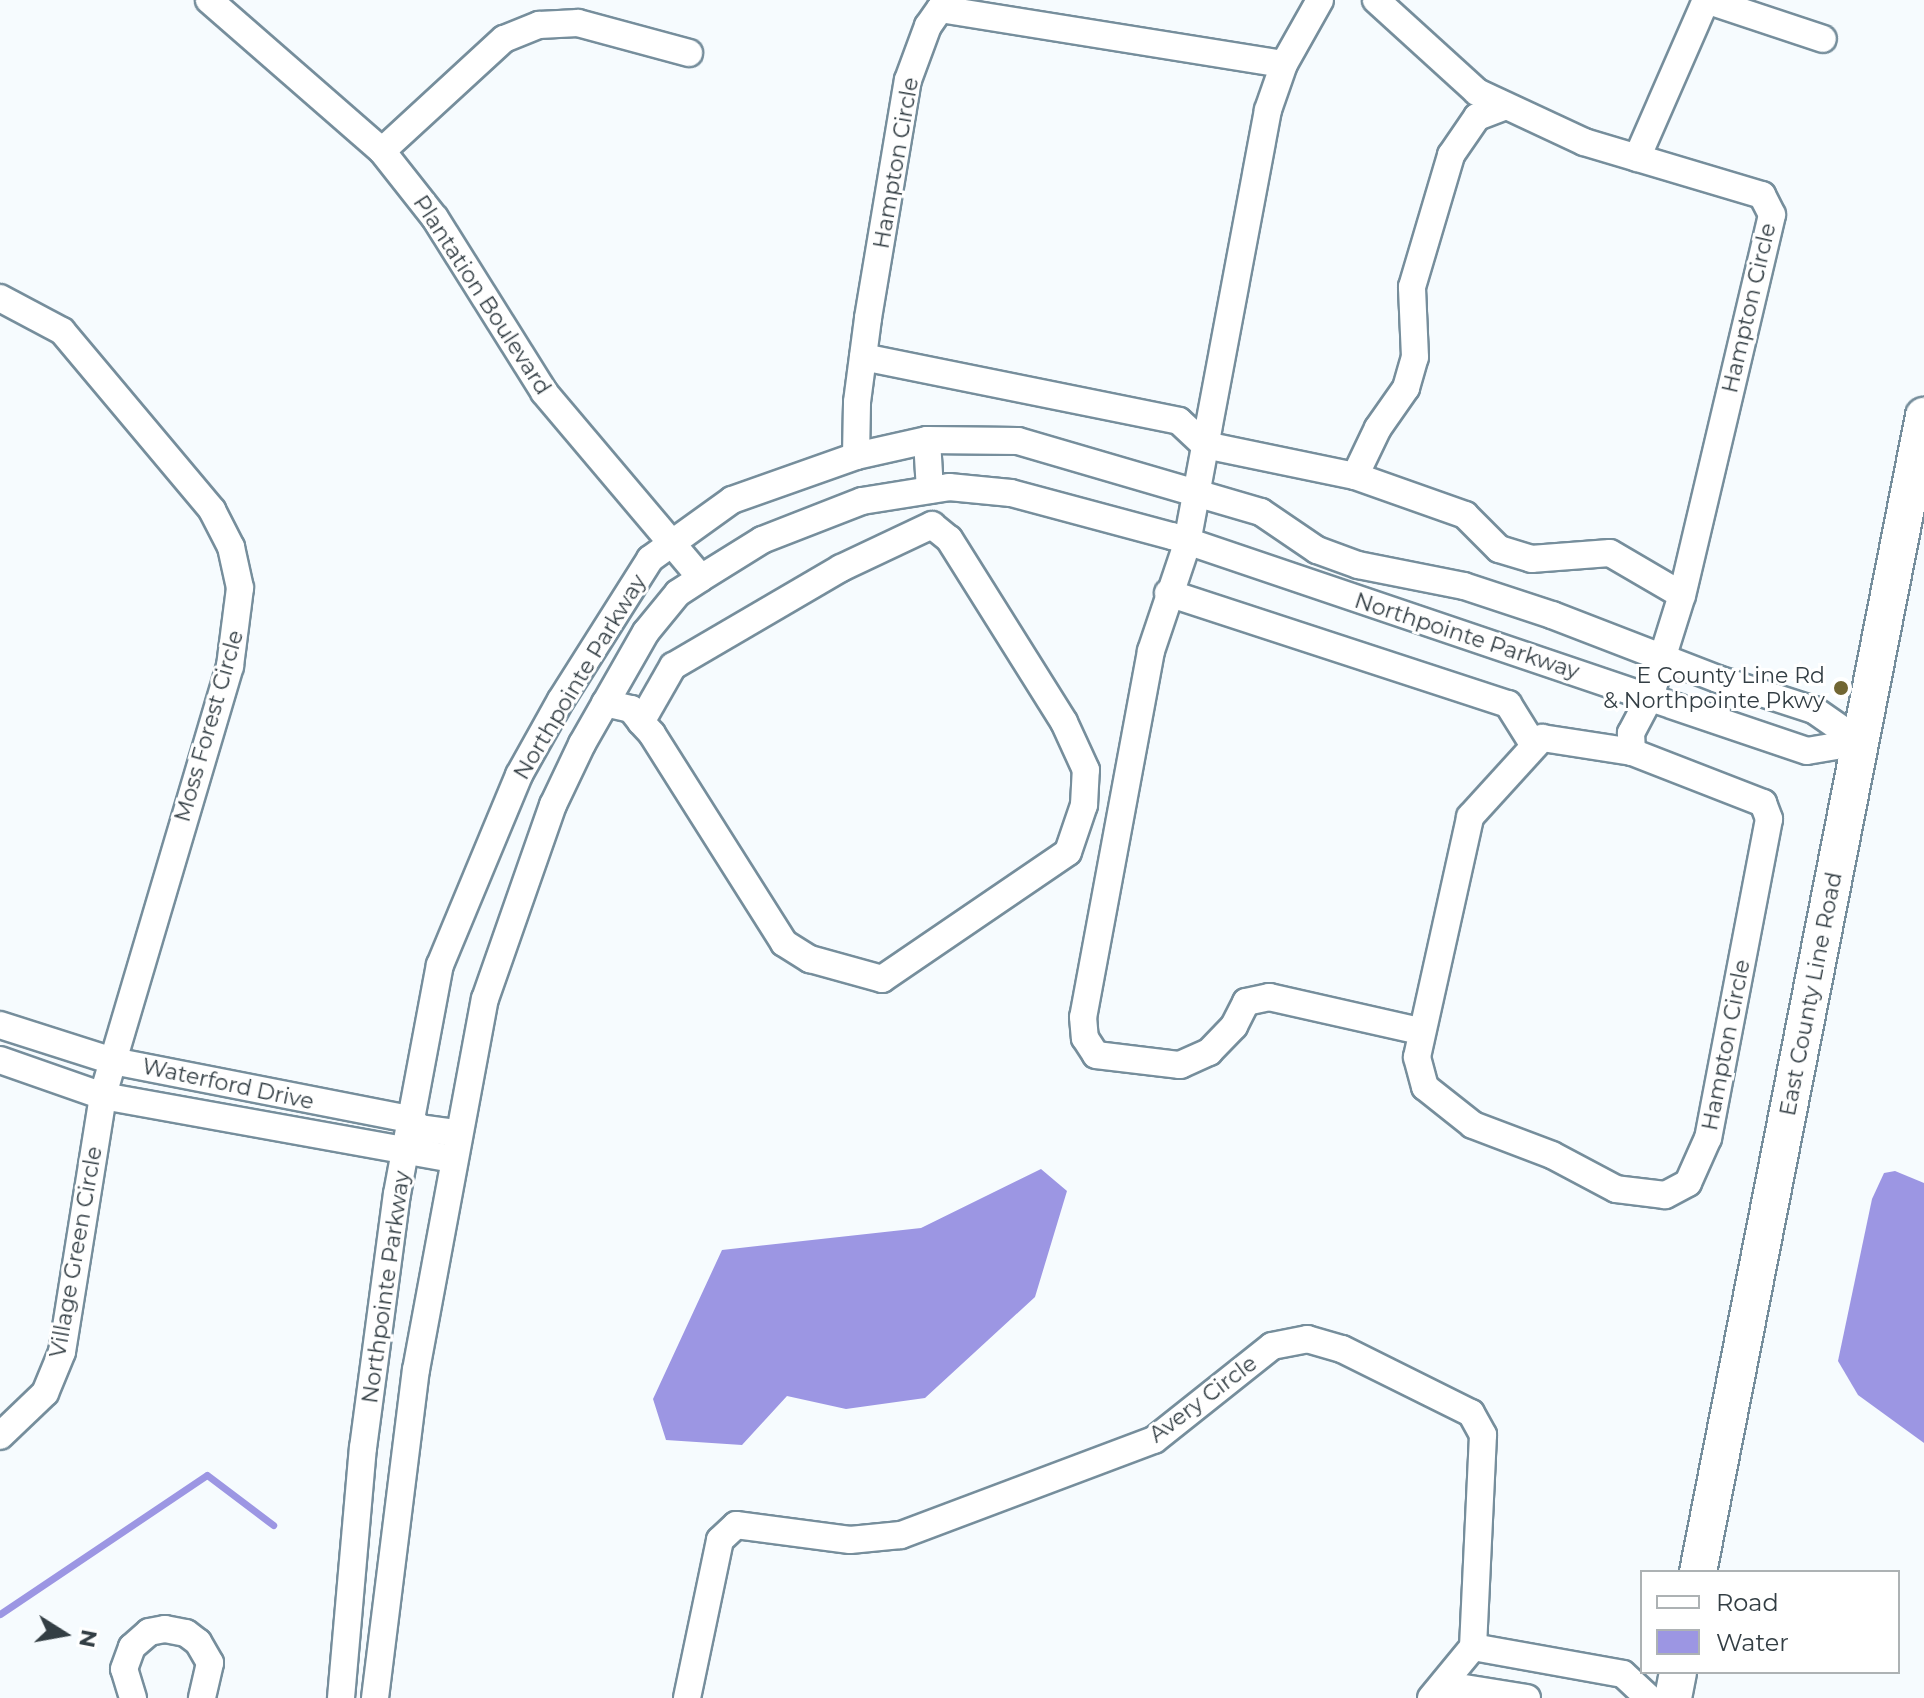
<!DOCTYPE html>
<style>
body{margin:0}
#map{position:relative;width:1924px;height:1698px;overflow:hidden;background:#f6fbfe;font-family:Montserrat,sans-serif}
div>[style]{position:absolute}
.water>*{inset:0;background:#9c96e3}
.stream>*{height:7px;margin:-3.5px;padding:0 3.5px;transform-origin:3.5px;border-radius:3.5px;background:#9c96e3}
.roads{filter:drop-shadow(2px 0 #768e9c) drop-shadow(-2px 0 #768e9c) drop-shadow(0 2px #768e9c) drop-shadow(0 -2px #768e9c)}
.minor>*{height:26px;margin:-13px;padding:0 13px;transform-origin:13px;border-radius:13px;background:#fff}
.secondary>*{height:36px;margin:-18px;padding:0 18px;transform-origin:18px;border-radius:18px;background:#fff}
.dots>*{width:22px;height:22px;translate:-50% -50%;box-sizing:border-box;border:4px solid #fff;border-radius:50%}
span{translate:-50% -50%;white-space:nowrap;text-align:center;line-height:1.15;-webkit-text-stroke:6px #fff;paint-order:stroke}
.street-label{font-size:22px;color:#333e44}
.poi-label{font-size:22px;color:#333e44}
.right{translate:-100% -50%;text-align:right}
.legend{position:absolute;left:1640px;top:1570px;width:260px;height:104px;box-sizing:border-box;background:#fff;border:2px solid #adb2b4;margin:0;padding:10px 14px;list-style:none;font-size:24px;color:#333e44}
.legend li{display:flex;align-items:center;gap:16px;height:40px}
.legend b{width:40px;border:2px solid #adb2b4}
.north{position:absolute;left:24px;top:1594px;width:80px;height:80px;-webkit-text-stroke:6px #fff;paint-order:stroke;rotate:101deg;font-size:22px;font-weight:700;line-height:32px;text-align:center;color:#333e44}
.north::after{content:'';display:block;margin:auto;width:28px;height:36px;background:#333e44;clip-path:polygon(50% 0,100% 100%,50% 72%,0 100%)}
</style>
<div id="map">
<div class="water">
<div style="clip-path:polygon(1041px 1169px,1067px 1191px,1035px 1297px,925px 1398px,846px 1409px,787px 1396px,742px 1445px,666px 1440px,653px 1399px,722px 1250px,921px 1228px)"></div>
<div style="clip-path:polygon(1895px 1171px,1924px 1183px,1924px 1443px,1858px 1395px,1838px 1361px,1872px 1199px,1884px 1173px)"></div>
</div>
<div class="stream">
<div style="left:0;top:1614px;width:249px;rotate:-33.9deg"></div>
<div style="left:207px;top:1475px;width:83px;rotate:37.1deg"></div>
</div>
<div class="roads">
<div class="minor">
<div style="left:209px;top:0;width:230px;rotate:41.1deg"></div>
<div style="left:382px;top:151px;width:85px;rotate:51.7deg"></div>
<div style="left:435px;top:218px;width:205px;rotate:57.9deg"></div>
<div style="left:544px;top:392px;width:243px;rotate:49.8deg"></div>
<div style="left:1376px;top:0;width:137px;rotate:42.3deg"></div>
<div style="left:1477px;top:92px;width:118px;rotate:25deg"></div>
<div style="left:1584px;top:142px;width:186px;rotate:16.6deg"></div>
<div style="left:1762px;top:195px;width:22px;rotate:63deg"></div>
<div style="left:1772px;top:215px;width:391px;rotate:103.3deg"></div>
<div style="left:1682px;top:595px;width:107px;rotate:107.4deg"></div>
<div style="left:1650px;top:697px;width:41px;rotate:117.8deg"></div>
<div style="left:1631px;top:733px;width:19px;rotate:87deg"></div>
<div style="left:1706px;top:0;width:123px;rotate:18.4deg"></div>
<div style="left:1284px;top:64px;width:49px;rotate:109.2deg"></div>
<div style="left:1268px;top:110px;width:441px;rotate:100.6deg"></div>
<div style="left:1187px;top:544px;width:113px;rotate:108.6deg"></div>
<div style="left:1151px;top:651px;width:372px;rotate:100.5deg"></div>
<div style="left:1083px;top:1017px;width:21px;rotate:85deg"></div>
<div style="left:1085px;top:1038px;width:20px;rotate:57deg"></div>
<div style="left:1096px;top:1055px;width:85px;rotate:6.8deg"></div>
<div style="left:1180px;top:1065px;width:32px;rotate:-24deg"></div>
<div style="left:1209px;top:1052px;width:36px;rotate:-46deg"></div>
<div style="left:1234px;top:1026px;width:27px;rotate:-63deg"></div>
<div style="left:1246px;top:1002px;width:24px;rotate:-12deg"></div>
<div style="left:1269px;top:997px;width:155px;rotate:12.7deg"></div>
<div style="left:382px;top:151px;width:166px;rotate:-42.6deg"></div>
<div style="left:504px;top:39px;width:38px;rotate:-22deg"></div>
<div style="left:539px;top:25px;width:39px;rotate:-3deg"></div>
<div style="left:578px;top:23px;width:115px;rotate:15.1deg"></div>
<div style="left:1637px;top:158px;width:172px;rotate:-66.4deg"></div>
<div style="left:0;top:298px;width:70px;rotate:28deg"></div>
<div style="left:62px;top:331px;width:234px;rotate:50deg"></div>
<div style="left:212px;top:510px;width:42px;rotate:62.8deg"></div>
<div style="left:231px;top:547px;width:42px;rotate:77.6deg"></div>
<div style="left:240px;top:588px;width:79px;rotate:97.3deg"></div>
<div style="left:230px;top:666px;width:448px;rotate:106.5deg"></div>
<div style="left:103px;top:1096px;width:259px;rotate:99.1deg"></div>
<div style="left:62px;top:1352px;width:44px;rotate:112.5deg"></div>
<div style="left:45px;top:1393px;width:62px;rotate:136.3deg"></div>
<div style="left:863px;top:357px;width:322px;rotate:11.4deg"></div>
<div style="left:1179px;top:421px;width:35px;rotate:43deg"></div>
<div style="left:1205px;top:445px;width:153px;rotate:11.7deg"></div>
<div style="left:1355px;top:476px;width:117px;rotate:19.5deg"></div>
<div style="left:1465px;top:515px;width:48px;rotate:45deg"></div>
<div style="left:1499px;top:549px;width:34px;rotate:17deg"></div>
<div style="left:1531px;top:559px;width:79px;rotate:-4.3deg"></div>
<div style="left:1610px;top:553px;width:83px;rotate:30.3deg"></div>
<div style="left:927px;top:440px;width:50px;rotate:86.6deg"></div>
<div style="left:856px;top:456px;width:54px;rotate:-88.9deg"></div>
<div style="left:857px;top:402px;width:85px;rotate:-82.5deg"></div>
<div style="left:868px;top:318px;width:241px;rotate:-80.5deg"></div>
<div style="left:908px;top:80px;width:58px;rotate:-69.7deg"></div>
<div style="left:928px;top:26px;width:21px;rotate:-55deg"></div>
<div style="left:940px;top:9px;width:348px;rotate:9.1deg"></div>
<div style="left:1284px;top:64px;width:73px;rotate:-60.6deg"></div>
<div style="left:1355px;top:476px;width:53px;rotate:-64.4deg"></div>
<div style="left:1378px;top:428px;width:49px;rotate:-55deg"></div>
<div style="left:1406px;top:388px;width:32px;rotate:-74deg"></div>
<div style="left:1415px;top:357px;width:70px;rotate:-92.5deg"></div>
<div style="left:1412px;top:287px;width:138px;rotate:-73.5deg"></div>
<div style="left:1451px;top:155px;width:46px;rotate:-55.6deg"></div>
<div style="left:1477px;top:117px;width:30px;rotate:-21deg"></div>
<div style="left:1168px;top:593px;width:358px;rotate:18.1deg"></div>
<div style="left:1508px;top:704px;width:47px;rotate:58deg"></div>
<div style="left:605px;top:703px;width:27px;rotate:13deg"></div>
<div style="left:631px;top:709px;width:16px;rotate:52deg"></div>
<div style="left:641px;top:722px;width:16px;rotate:47deg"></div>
<div style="left:652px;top:734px;width:247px;rotate:57.7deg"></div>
<div style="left:784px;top:943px;width:31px;rotate:32deg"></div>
<div style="left:810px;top:959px;width:75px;rotate:15.5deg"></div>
<div style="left:882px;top:979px;width:225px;rotate:-34.3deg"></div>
<div style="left:1068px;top:852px;width:50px;rotate:-71.2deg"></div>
<div style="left:1084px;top:805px;width:35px;rotate:-87deg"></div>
<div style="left:1086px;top:770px;width:53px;rotate:-114.6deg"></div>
<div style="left:1064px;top:722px;width:216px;rotate:-122.1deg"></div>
<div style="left:949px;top:539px;width:22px;rotate:-141deg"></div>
<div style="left:932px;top:525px;width:101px;rotate:154.7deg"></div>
<div style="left:841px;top:568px;width:194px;rotate:149.7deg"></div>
<div style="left:673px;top:666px;width:64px;rotate:119.7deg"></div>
<div style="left:1542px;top:738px;width:91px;rotate:8.8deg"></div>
<div style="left:1632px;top:752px;width:141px;rotate:21.3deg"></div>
<div style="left:1763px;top:803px;width:17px;rotate:69deg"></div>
<div style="left:1769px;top:819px;width:325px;rotate:100.8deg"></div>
<div style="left:1708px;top:1138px;width:49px;rotate:114deg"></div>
<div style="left:1688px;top:1183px;width:26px;rotate:152deg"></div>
<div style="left:1665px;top:1195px;width:49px;rotate:-173deg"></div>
<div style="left:1616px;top:1189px;width:72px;rotate:-152deg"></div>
<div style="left:1552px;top:1155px;width:85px;rotate:-159.2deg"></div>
<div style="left:1473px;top:1125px;width:61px;rotate:-141.6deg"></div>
<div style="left:1425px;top:1087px;width:31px;rotate:-105deg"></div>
<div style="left:1417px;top:1057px;width:246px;rotate:-77.5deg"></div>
<div style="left:1470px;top:817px;width:107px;rotate:-47.7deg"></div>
<div style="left:0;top:1025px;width:119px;rotate:17.7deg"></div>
<div style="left:113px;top:1061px;width:303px;rotate:11.1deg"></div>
<div style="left:410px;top:1119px;width:13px;rotate:42deg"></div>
<div style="left:420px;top:1128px;width:37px;rotate:8deg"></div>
<div style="left:0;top:1060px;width:109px;rotate:19.3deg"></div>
<div style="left:103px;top:1096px;width:355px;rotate:10.2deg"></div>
<div style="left:1473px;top:1647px;width:152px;rotate:10.2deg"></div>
<div style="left:1623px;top:1674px;width:35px;rotate:43deg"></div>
<div style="left:1446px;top:1685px;width:82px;rotate:9.1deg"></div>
<div style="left:133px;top:1698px;width:30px;rotate:-107deg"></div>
<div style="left:124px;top:1669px;width:23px;rotate:-70deg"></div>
<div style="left:132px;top:1647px;width:23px;rotate:-41deg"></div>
<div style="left:149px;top:1632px;width:16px;rotate:-11deg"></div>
<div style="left:165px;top:1629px;width:21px;rotate:11deg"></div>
<div style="left:186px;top:1633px;width:15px;rotate:37deg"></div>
<div style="left:198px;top:1642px;width:24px;rotate:60deg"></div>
<div style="left:210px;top:1663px;width:36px;rotate:103deg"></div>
<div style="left:341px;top:1698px;width:251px;rotate:-85deg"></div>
<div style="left:363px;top:1448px;width:256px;rotate:-82.4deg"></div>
<div style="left:397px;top:1194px;width:233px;rotate:-79.4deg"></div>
<div style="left:440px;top:965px;width:206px;rotate:-67.4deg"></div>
<div style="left:519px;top:775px;width:86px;rotate:-60.8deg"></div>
<div style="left:561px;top:700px;width:167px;rotate:-57.7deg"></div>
<div style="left:650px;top:559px;width:101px;rotate:-35.7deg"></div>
<div style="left:732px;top:500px;width:132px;rotate:-19.5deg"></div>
<div style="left:856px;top:456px;width:73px;rotate:-12.7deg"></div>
<div style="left:927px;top:440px;width:91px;rotate:0.6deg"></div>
<div style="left:1018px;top:441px;width:253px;rotate:16.3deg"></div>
<div style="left:1261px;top:512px;width:68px;rotate:34.2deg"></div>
<div style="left:1317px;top:550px;width:44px;rotate:20.1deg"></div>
<div style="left:1358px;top:565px;width:108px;rotate:11.2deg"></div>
<div style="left:1464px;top:586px;width:93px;rotate:18.2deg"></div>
<div style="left:1552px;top:615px;width:178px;rotate:21.1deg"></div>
<div style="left:1718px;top:679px;width:101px;rotate:17.9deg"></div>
<div style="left:1814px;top:710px;width:56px;rotate:34.8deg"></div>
<div style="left:375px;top:1698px;width:331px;rotate:-82.9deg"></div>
<div style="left:416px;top:1370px;width:377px;rotate:-79.5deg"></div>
<div style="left:485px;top:999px;width:206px;rotate:-70.7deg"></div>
<div style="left:553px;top:805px;width:68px;rotate:-64.6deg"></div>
<div style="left:582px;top:744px;width:129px;rotate:-60.3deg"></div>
<div style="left:646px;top:632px;width:50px;rotate:-50.6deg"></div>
<div style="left:678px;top:593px;width:27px;rotate:-33deg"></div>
<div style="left:701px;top:578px;width:72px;rotate:-31.9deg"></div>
<div style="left:762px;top:540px;width:107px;rotate:-21.3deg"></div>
<div style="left:862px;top:501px;width:88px;rotate:-9.1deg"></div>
<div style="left:949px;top:487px;width:62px;rotate:5.5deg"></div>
<div style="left:1011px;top:493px;width:167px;rotate:15deg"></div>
<div style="left:1172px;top:536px;width:670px;rotate:18.71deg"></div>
<div style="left:1807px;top:751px;width:54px;rotate:-9.6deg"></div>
<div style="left:687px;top:1698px;width:161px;rotate:-78.2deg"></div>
<div style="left:720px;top:1540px;width:22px;rotate:-43deg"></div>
<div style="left:736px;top:1525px;width:115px;rotate:7.5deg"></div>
<div style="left:850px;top:1540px;width:51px;rotate:-5.6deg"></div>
<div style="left:901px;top:1535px;width:270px;rotate:-20.6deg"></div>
<div style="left:1154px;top:1440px;width:151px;rotate:-38.5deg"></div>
<div style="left:1272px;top:1346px;width:36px;rotate:-11deg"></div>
<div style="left:1307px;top:1339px;width:36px;rotate:16deg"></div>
<div style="left:1342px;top:1349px;width:144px;rotate:26.4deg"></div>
<div style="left:1471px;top:1413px;width:25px;rotate:61deg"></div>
<div style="left:1483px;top:1435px;width:212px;rotate:92.7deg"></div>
<div style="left:1473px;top:1647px;width:66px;rotate:129.5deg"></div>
</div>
<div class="secondary">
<div style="left:1698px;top:1572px;width:1178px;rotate:-78.94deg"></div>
<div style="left:1673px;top:1698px;width:26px;rotate:-79deg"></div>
</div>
</div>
<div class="dots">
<div style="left:1841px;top:688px;background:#716633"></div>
</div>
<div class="street-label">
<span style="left:896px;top:163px;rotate:-80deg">Hampton Circle</span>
<span style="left:482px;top:295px;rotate:57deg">Plantation Boulevard</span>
<span style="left:1749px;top:308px;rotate:-77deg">Hampton Circle</span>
<span style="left:1467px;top:636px;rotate:18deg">Northpointe Parkway</span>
<span style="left:580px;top:677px;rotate:-59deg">Northpointe Parkway</span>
<span style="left:209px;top:726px;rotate:-74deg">Moss Forest Circle</span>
<span style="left:1811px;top:994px;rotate:-79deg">East County Line Road</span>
<span style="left:1726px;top:1045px;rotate:-79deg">Hampton Circle</span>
<span style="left:228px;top:1084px;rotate:12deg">Waterford Drive</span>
<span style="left:76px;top:1252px;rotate:-80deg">Village Green Circle</span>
<span style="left:386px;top:1287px;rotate:-82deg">Northpointe Parkway</span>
<span style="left:1203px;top:1399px;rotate:-37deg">Avery Circle</span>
</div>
<div class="poi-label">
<span class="right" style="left:1825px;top:688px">E County Line Rd<br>&amp; Northpointe Pkwy</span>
</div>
<ul class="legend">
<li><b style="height:10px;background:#fff"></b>Road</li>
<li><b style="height:22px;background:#9c96e3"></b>Water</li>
</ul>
<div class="north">N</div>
</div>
